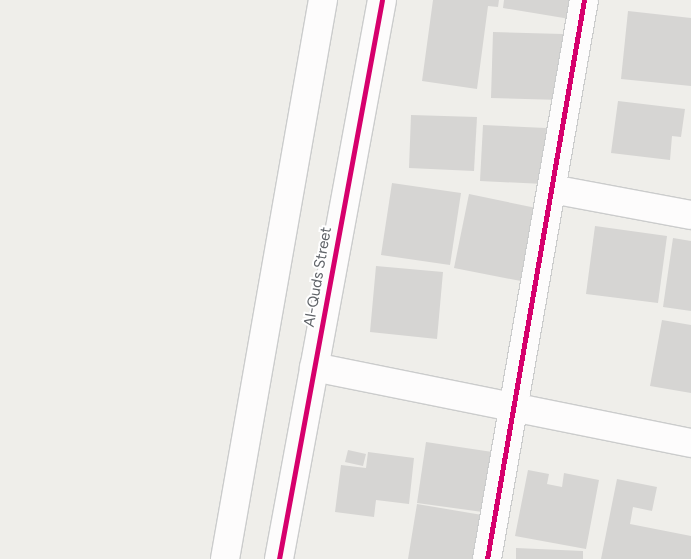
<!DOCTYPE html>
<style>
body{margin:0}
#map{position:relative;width:691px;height:559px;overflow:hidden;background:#efeeea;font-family:Figtree,sans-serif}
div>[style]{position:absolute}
.building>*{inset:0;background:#d6d5d3}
.roads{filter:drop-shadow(1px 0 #cbcccc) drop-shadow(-1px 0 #cbcccc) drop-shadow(0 1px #cbcccc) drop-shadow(0 -1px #cbcccc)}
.minor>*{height:28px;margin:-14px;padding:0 14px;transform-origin:14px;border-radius:14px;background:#fdfcfc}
.tertiary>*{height:28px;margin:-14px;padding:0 14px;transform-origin:14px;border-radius:14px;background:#fdfcfc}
.cycleway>*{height:5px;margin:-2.5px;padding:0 2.5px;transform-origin:2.5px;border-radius:2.5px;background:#d6006c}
span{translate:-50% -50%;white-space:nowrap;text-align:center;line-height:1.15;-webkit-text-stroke:4px #fff;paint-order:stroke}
.street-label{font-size:15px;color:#5f6368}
</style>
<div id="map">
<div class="building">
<div style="clip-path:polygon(433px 0,499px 0,498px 7px,488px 6px,477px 89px,422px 81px)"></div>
<div style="clip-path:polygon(504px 0,579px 0,576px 20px,503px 8px)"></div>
<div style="clip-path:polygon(628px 11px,691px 18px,691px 86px,621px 79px)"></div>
<div style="clip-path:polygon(493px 32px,563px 34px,561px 100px,491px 98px)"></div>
<div style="clip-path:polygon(618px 101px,685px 109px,681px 137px,672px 136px,670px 160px,611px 153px)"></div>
<div style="clip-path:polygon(411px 115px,477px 117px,474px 171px,409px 168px)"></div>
<div style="clip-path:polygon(483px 125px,546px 128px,544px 184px,480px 181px)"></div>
<div style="clip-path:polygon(392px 183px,461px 193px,450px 265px,381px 255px)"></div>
<div style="clip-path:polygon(469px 194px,541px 209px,526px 282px,454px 268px)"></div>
<div style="clip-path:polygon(595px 226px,667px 236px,658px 303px,586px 294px)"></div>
<div style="clip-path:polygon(673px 238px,691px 241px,691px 311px,663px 307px)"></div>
<div style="clip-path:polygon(376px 266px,443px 272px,437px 339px,370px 332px)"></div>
<div style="clip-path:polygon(662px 320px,691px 325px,691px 393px,650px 386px)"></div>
<div style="clip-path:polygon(426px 442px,499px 453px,490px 513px,417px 503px)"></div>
<div style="clip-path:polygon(348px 450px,366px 454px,363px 466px,345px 462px)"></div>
<div style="clip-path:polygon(368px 452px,414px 458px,409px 504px,376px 500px,374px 517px,335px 512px,341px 465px,366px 468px)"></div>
<div style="clip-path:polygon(528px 470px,549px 474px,547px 484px,562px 487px,564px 473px,599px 480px,586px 549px,515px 536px)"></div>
<div style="clip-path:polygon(617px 479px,657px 487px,652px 511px,633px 507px,630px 524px,691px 536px,691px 559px,601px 559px)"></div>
<div style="clip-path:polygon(417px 504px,488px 516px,480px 559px,408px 559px)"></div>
<div style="clip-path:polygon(516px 548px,583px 551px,583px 559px,516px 559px)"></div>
</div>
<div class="roads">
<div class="minor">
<div style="left:552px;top:189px;width:141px;rotate:10.6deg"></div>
<div style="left:314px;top:367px;width:385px;rotate:11.4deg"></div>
<div style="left:487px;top:559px;width:567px;rotate:-80.16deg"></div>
</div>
<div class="tertiary">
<div style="left:225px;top:559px;width:568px;rotate:-80.06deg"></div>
<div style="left:279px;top:559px;width:568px;rotate:-79.56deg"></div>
</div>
</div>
<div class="cycleway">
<div style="left:279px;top:559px;width:568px;rotate:-79.56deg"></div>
<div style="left:487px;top:559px;width:567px;rotate:-80.16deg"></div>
</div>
<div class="street-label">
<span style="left:318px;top:277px;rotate:-80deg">Al-Quds Street</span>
</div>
</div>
